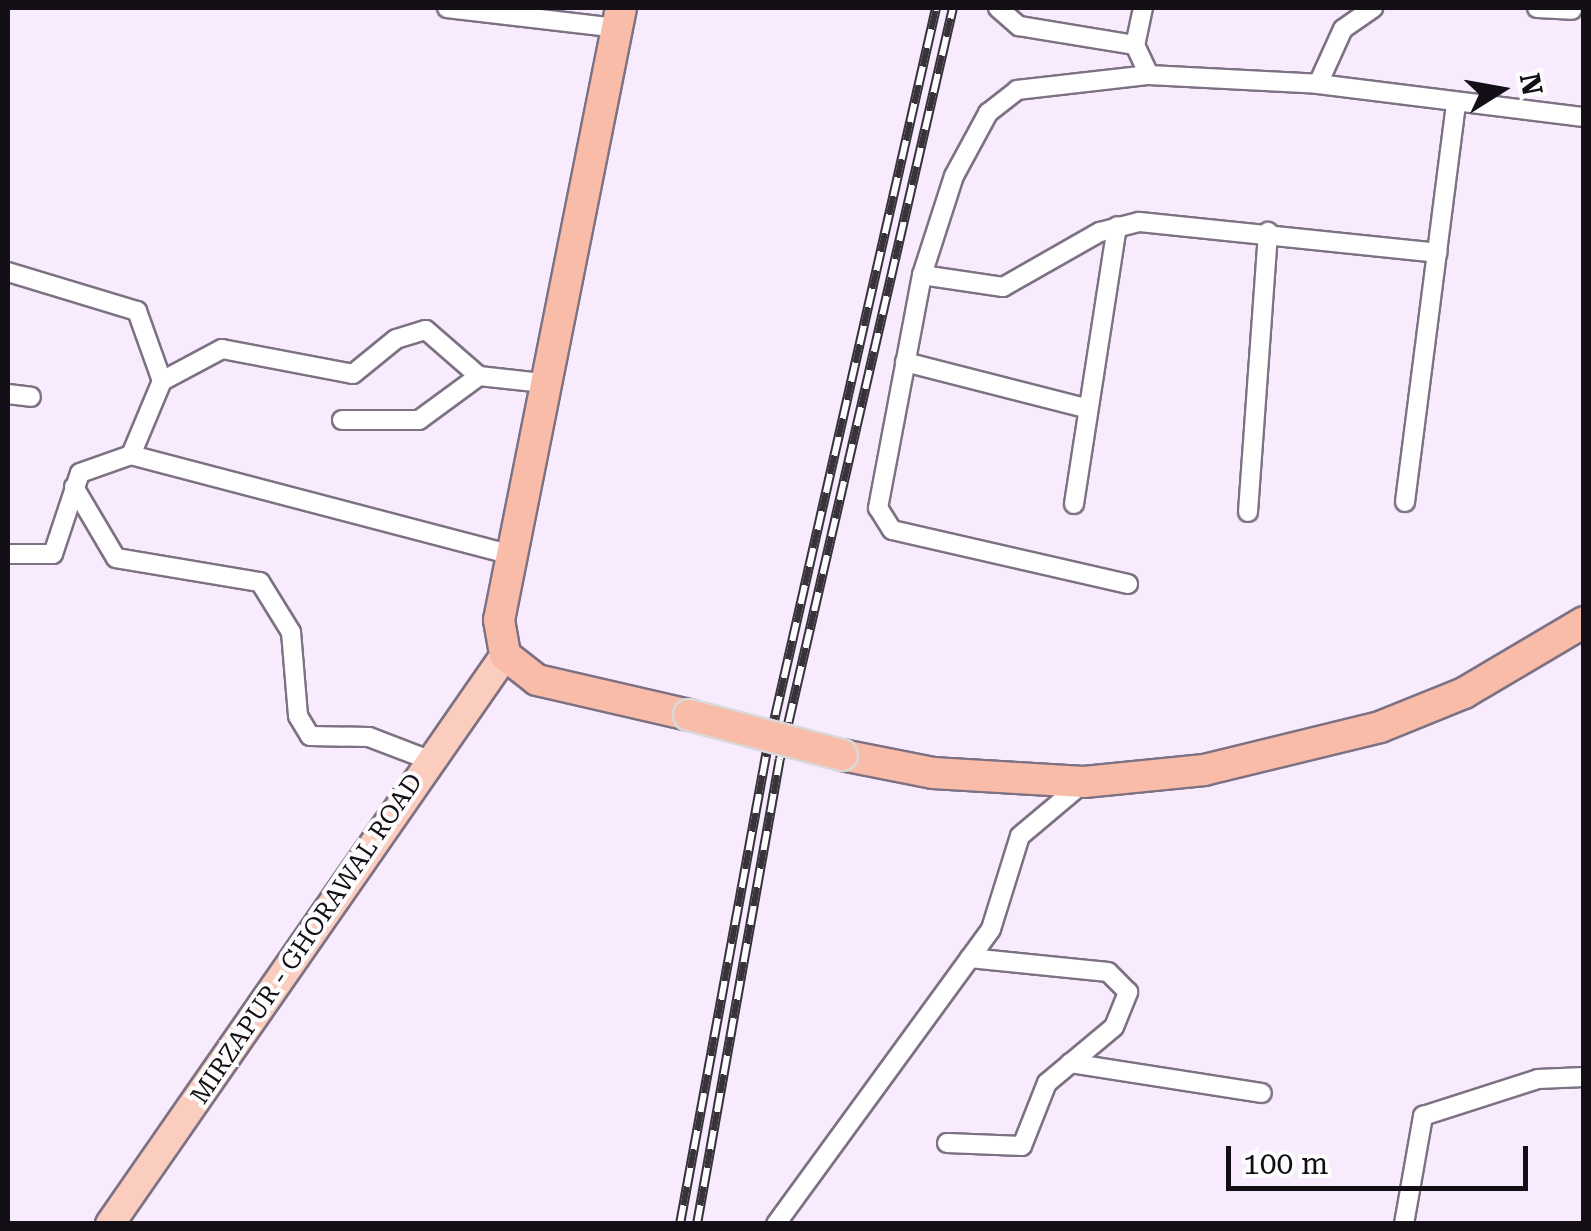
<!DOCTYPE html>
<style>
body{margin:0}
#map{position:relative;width:1591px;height:1231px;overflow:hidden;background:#f7ebfd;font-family:"Roboto Serif",serif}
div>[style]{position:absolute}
.roads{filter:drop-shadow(2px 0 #7d7184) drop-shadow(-2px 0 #7d7184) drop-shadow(0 2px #7d7184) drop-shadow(0 -2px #7d7184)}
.minor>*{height:18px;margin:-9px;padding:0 9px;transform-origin:9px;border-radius:9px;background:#fff}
.primary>*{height:28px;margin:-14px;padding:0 14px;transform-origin:14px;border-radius:14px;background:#facdbe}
.trunk>*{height:30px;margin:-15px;padding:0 15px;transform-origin:15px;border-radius:15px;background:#f8bca8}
.rail>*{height:10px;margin-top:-5px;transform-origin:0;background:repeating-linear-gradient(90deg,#fdfdfd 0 19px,#38323a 0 38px);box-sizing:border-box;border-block:2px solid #38323a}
.bridges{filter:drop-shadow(2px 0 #d9d9da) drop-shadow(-2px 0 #d9d9da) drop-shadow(0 2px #d9d9da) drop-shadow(0 -2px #d9d9da)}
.trunk-bridge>*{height:30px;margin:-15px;padding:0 15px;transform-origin:15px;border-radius:15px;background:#f8bca8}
span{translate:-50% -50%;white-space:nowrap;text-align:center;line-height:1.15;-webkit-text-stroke:8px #fdfdfd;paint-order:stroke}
.street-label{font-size:25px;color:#140f16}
.frame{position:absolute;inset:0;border:10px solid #140f16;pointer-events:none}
.north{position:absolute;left:1451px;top:40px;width:100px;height:100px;-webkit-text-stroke:8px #fdfdfd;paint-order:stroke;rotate:79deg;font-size:28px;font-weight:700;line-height:40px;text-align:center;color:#140f16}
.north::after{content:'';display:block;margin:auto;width:35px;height:45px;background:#140f16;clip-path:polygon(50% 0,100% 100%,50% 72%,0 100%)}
.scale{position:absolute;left:1226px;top:1146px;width:302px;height:45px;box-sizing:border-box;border:5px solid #140f16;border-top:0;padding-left:12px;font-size:30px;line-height:35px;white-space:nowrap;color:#140f16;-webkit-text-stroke:8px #fdfdfd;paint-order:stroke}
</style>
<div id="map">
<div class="roads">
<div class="minor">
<div style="left:447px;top:8px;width:170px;rotate:6.7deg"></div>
<div style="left:998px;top:8px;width:28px;rotate:41deg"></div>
<div style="left:1019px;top:26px;width:118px;rotate:9.3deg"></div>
<div style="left:1143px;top:8px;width:38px;rotate:102deg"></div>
<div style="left:1135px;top:45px;width:33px;rotate:65deg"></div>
<div style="left:1149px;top:75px;width:169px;rotate:3deg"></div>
<div style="left:1318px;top:84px;width:268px;rotate:7.1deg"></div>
<div style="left:1537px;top:8px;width:35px;rotate:3deg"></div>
<div style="left:1318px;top:84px;width:60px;rotate:-65.6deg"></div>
<div style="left:1343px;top:29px;width:37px;rotate:-35deg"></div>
<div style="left:8px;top:272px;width:135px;rotate:16.8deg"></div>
<div style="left:137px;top:311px;width:74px;rotate:70.3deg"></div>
<div style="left:922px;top:275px;width:82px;rotate:8.4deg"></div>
<div style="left:1003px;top:287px;width:112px;rotate:-29.6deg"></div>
<div style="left:1100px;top:232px;width:40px;rotate:-14.4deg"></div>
<div style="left:1139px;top:222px;width:300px;rotate:5.9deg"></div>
<div style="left:905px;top:362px;width:187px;rotate:14.3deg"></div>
<div style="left:8px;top:394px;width:23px;rotate:7deg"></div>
<div style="left:342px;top:420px;width:77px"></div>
<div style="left:419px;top:420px;width:74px;rotate:-36.3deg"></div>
<div style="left:131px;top:455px;width:80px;rotate:-67.3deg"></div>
<div style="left:162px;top:381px;width:68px;rotate:-28.1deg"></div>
<div style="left:222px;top:349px;width:133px;rotate:10.8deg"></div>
<div style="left:353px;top:374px;width:55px;rotate:-39.1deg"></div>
<div style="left:396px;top:339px;width:31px;rotate:-17deg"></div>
<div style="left:426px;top:330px;width:70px;rotate:41deg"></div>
<div style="left:479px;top:376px;width:63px;rotate:6.3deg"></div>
<div style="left:74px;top:487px;width:82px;rotate:59.4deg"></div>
<div style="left:116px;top:558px;width:146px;rotate:9.5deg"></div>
<div style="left:260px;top:582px;width:59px;rotate:58.2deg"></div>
<div style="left:291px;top:632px;width:84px;rotate:85.2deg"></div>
<div style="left:298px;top:716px;width:23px;rotate:59deg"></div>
<div style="left:310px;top:736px;width:59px;rotate:1deg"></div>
<div style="left:369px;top:737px;width:64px;rotate:21deg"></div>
<div style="left:1405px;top:502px;width:403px;rotate:-82.7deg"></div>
<div style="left:1074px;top:504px;width:281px;rotate:-81.2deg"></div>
<div style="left:1248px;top:512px;width:281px;rotate:-85.9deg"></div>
<div style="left:8px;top:554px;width:45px"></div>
<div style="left:53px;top:554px;width:85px;rotate:-71.6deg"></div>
<div style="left:80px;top:473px;width:54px;rotate:-19.4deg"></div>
<div style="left:131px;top:455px;width:393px;rotate:14.7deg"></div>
<div style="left:1128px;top:584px;width:242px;rotate:-167.1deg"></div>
<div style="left:892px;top:530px;width:26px;rotate:-122deg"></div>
<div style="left:878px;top:508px;width:237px;rotate:-79.3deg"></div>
<div style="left:922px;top:275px;width:104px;rotate:-72.1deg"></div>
<div style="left:954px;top:176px;width:72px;rotate:-61.6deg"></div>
<div style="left:988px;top:113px;width:37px;rotate:-38deg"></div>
<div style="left:1017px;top:90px;width:133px;rotate:-6.5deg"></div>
<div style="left:1070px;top:1063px;width:194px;rotate:8.9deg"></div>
<div style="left:947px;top:1143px;width:75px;rotate:2.3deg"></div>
<div style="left:1022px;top:1146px;width:68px;rotate:-68.4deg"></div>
<div style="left:1047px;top:1083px;width:87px;rotate:-39.9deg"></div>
<div style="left:1114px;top:1027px;width:38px;rotate:-68deg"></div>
<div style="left:1128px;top:992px;width:28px;rotate:-135deg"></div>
<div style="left:1108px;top:972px;width:139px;rotate:-174.2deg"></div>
<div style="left:776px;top:1224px;width:365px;rotate:-53.9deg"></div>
<div style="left:991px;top:929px;width:97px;rotate:-72.7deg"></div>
<div style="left:1020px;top:836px;width:81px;rotate:-40deg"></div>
<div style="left:1404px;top:1224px;width:110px;rotate:-80deg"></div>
<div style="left:1423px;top:1116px;width:121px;rotate:-17.8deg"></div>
<div style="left:1538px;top:1079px;width:46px;rotate:-2.5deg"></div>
</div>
<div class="primary">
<div style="left:110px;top:1224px;width:693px;rotate:-55.23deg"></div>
</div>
<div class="trunk">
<div style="left:621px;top:8px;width:624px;rotate:101.27deg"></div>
<div style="left:499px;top:620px;width:36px;rotate:80deg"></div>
<div style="left:505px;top:655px;width:41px;rotate:38deg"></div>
<div style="left:537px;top:680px;width:156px;rotate:13deg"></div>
<div style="left:842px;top:755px;width:93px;rotate:11.2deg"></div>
<div style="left:933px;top:773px;width:151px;rotate:3.4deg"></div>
<div style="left:1084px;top:782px;width:121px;rotate:-5.7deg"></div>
<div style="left:1204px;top:770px;width:181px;rotate:-13.7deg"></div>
<div style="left:1380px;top:727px;width:91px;rotate:-22deg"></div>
<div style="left:1464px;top:693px;width:139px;rotate:-30.6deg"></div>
</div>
</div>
<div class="rail">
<div style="left:680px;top:1224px;width:480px;rotate:-79.6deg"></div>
<div style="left:767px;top:752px;width:763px;rotate:-77.2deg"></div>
<div style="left:697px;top:1224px;width:472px;rotate:-79.9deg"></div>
<div style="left:780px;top:759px;width:771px;rotate:-77.03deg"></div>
</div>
<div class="bridges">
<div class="trunk-bridge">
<div style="left:689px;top:715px;width:158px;rotate:14.7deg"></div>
</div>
</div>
<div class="street-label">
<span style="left:307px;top:939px;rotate:-56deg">MIRZAPUR - GHORAWAL ROAD</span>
</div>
<div class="frame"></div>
<div class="north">N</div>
<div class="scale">100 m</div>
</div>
